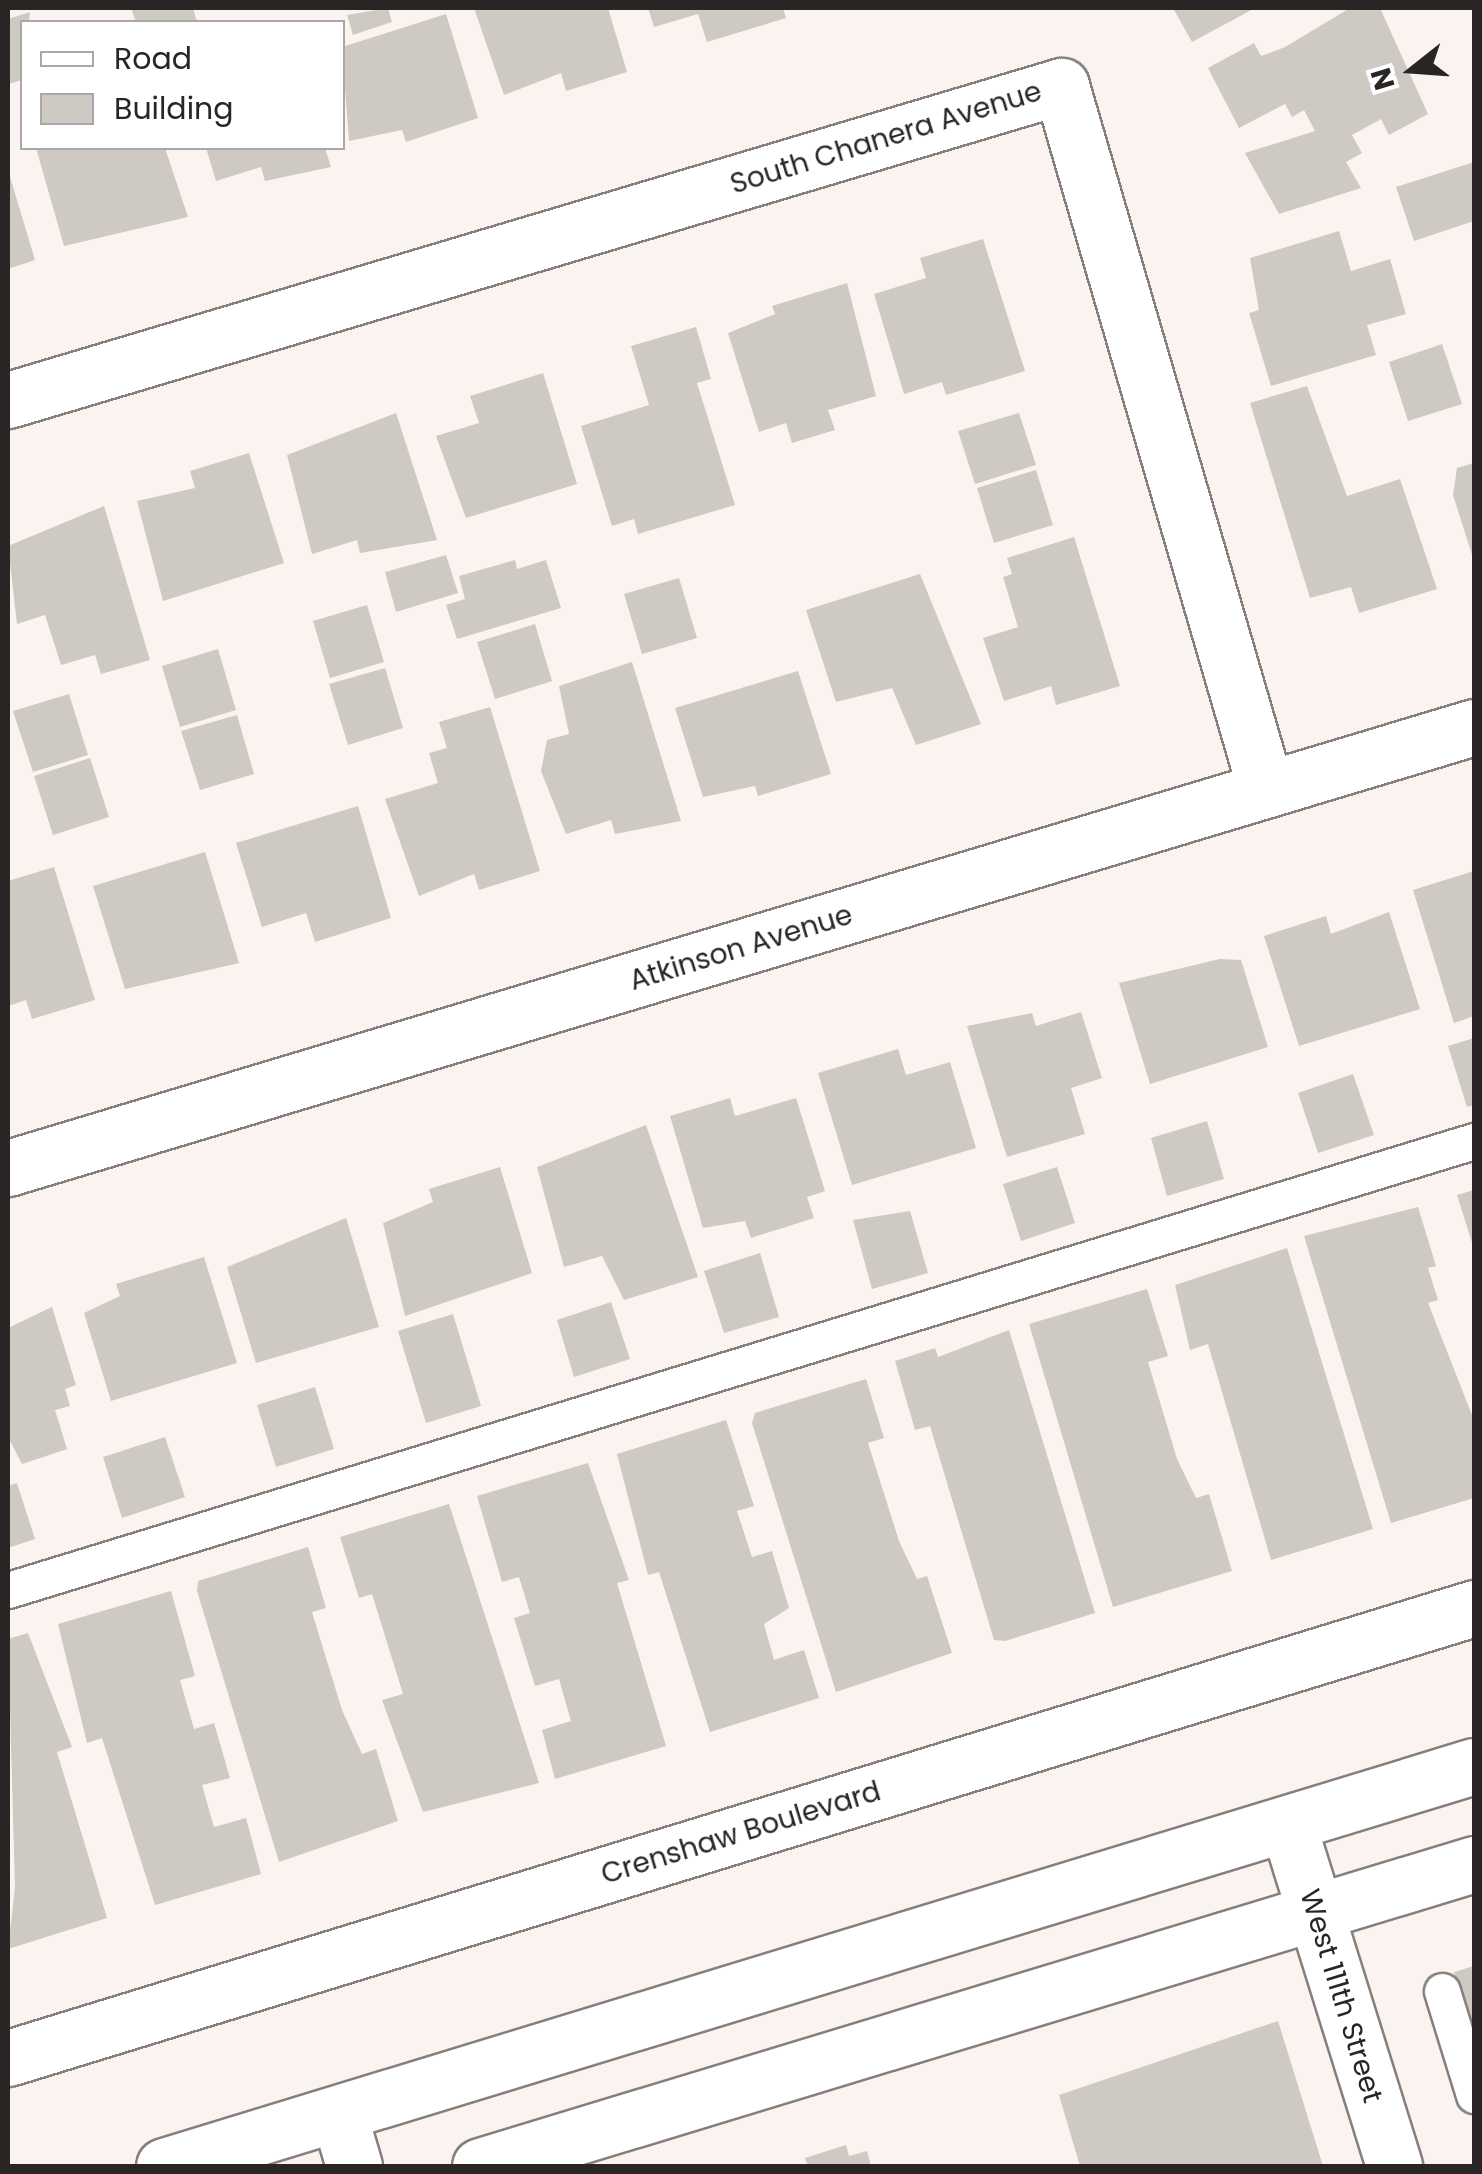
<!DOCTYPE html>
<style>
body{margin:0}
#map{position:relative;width:1482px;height:2174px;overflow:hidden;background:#fbf3ef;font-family:Poppins,sans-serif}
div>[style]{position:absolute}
.building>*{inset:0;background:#cec9c3}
.roads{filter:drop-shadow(2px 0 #867f7b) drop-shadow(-2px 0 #867f7b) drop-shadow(0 2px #867f7b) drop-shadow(0 -2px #867f7b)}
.lane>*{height:35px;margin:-17.5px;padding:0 17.5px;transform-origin:17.5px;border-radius:17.5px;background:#fff}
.street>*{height:55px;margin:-27.5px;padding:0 27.5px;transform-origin:27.5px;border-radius:27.5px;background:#fff}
.primary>*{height:55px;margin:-27.5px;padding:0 27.5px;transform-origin:27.5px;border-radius:27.5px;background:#fff}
span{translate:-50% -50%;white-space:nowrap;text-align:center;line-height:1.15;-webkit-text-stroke:8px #fff;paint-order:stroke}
.street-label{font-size:28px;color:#282524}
.frame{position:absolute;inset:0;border:10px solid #282524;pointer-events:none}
.legend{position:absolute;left:20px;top:20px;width:325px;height:130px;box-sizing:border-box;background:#fff;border:2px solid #a9a8a7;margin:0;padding:12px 18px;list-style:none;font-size:30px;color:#282524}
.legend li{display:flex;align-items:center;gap:20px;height:50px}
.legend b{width:50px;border:2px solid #a9a8a7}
.north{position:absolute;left:1362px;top:20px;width:100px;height:100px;-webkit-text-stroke:8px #fff;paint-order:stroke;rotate:253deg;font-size:28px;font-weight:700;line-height:40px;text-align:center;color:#282524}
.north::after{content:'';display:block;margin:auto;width:35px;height:45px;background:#282524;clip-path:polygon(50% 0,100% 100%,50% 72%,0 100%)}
</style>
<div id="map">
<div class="building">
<div style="clip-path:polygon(131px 8px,193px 8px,197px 22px,136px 22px)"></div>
<div style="clip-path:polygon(388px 8px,392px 22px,353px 35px,347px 15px)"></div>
<div style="clip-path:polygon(474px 8px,608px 8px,627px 72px,566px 91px,561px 73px,504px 95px)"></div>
<div style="clip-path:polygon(648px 8px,783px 8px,786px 18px,707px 42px,698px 14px,654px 27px)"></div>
<div style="clip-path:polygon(1173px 8px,1255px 8px,1192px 42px)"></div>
<div style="clip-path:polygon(1350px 8px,1380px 8px,1428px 114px,1389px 135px,1381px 119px,1352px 135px,1362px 153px,1346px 162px,1361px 188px,1279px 214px,1245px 153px,1315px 131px,1304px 110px,1292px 117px,1285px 104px,1239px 128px,1208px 68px,1254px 43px,1261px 56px,1285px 47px)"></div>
<div style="clip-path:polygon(30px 12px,22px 80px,8px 84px,8px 19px)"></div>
<div style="clip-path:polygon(446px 14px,478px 118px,406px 142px,402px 130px,349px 141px,342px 47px)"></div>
<div style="clip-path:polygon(36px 148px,165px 148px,188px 217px,64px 246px)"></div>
<div style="clip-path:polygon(206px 148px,325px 148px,331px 167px,265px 181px,261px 167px,216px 181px)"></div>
<div style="clip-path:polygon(1474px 162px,1474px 221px,1414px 241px,1396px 187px)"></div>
<div style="clip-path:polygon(8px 170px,35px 260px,8px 269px)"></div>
<div style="clip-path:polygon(1339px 231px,1351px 271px,1390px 259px,1406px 314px,1367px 325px,1376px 355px,1271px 386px,1249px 313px,1259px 310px,1250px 258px)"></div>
<div style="clip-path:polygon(983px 239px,1025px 371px,946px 395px,942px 382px,904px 394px,874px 294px,926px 278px,920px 258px)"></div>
<div style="clip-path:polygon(847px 283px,876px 396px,828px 410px,835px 430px,792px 443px,786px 423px,759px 432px,728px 333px,775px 314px,772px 306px)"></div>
<div style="clip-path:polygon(696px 327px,711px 379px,697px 383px,735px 505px,638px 534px,634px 519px,612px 526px,581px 426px,649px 405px,631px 346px)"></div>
<div style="clip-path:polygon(1442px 344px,1462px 404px,1408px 421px,1389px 362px)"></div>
<div style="clip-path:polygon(543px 373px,577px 484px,466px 518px,436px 436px,479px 423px,470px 396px)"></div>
<div style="clip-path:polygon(1307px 386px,1347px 496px,1400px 479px,1437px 589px,1359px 613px,1351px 587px,1310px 598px,1250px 403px)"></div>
<div style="clip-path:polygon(396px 413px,437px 540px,360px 553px,357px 540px,312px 554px,287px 455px)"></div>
<div style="clip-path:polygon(1019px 413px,1036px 465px,975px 484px,958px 431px)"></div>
<div style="clip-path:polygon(249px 453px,284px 563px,163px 601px,137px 501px,195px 488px,190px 471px)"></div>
<div style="clip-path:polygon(1474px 463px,1474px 561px,1453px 495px,1457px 468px)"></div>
<div style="clip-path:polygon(1036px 470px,1053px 525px,994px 543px,977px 488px)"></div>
<div style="clip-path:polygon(104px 506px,150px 660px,101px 674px,95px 655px,61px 665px,45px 615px,17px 624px,8px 546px)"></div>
<div style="clip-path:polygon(1074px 537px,1120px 686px,1056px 705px,1051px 686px,1004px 701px,983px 638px,1018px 627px,1003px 577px,1012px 574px,1007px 558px)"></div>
<div style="clip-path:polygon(446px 555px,458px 593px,396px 612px,385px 572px)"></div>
<div style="clip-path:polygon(515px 560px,517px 569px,546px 560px,561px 608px,457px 639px,446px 605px,465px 599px,459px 576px)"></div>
<div style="clip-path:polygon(920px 574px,981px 724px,916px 745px,892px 688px,836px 702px,806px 610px)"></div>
<div style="clip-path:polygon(679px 578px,697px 638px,642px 654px,624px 594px)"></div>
<div style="clip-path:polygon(367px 605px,384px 662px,330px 678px,313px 621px)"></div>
<div style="clip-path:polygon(535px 624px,552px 681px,495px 699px,477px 642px)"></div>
<div style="clip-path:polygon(218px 649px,236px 710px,180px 727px,162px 666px)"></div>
<div style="clip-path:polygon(632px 662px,681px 821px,615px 834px,611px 820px,566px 834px,541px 771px,547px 740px,569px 734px,559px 686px)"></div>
<div style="clip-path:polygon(385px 668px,403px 728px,348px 745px,329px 684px)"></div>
<div style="clip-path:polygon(798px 671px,831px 774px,758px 796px,755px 786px,703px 797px,675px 708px)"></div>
<div style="clip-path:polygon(69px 694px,88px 755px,33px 772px,13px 711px)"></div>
<div style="clip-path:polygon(490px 707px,540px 871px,479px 890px,474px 874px,419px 896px,385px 799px,438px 783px,429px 753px,447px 748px,439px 722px)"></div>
<div style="clip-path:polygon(237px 715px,254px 774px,200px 790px,181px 731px)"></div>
<div style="clip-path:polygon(90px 758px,109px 817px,53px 835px,34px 776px)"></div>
<div style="clip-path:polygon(358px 806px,391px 918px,315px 942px,306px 913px,262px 927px,236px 843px)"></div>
<div style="clip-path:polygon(205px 852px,239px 963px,125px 989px,93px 886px)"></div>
<div style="clip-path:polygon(54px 867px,95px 1000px,32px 1019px,26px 1000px,8px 1006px,8px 881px)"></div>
<div style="clip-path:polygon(1474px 871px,1474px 1016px,1454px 1023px,1413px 890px)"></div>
<div style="clip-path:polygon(1389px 912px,1420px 1009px,1299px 1046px,1264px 936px,1326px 916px,1331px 934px)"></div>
<div style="clip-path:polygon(1220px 959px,1241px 960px,1268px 1047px,1150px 1084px,1119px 983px)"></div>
<div style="clip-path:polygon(1081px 1012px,1102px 1078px,1071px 1088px,1085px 1134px,1007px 1157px,967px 1026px,1032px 1013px,1036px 1026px)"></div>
<div style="clip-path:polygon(1474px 1038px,1474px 1105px,1467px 1107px,1448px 1046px)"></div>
<div style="clip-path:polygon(898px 1049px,906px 1075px,950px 1062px,976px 1148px,852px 1185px,818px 1073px)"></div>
<div style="clip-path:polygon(1353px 1074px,1374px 1135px,1318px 1153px,1298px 1093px)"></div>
<div style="clip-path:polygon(730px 1098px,735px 1116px,796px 1098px,825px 1191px,807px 1197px,814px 1218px,751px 1238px,745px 1221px,703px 1228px,670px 1116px)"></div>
<div style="clip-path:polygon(1207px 1121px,1224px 1179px,1167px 1196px,1151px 1138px)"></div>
<div style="clip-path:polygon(646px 1125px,698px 1277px,624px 1300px,602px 1256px,564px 1267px,537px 1167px)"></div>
<div style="clip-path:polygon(500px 1167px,532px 1273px,405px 1316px,383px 1223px,433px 1202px,429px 1189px)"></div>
<div style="clip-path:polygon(1057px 1167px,1075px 1223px,1021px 1241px,1003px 1184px)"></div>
<div style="clip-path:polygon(1474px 1190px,1474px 1249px,1457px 1195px)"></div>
<div style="clip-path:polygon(1418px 1207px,1436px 1266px,1428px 1268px,1438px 1300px,1428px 1303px,1474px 1420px,1474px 1498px,1391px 1523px,1304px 1236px)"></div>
<div style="clip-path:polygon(910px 1211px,928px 1273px,872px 1289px,853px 1220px)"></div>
<div style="clip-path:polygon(346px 1218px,379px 1327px,256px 1363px,227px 1267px)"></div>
<div style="clip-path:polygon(1287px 1248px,1373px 1529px,1271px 1560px,1208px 1344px,1190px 1350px,1175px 1285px)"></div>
<div style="clip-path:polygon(760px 1253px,779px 1317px,724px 1333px,704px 1271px)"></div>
<div style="clip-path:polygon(204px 1257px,237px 1363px,111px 1401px,84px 1313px,120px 1296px,116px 1284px)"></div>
<div style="clip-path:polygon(1147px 1289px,1168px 1356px,1148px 1362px,1177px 1459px,1196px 1498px,1209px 1494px,1232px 1571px,1113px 1607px,1029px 1324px)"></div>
<div style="clip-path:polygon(611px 1302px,630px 1359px,574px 1377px,557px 1320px)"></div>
<div style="clip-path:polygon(52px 1307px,76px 1385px,65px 1389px,70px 1406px,55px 1410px,67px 1449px,22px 1464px,8px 1437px,8px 1328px)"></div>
<div style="clip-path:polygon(453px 1314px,481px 1406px,426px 1423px,398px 1331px)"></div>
<div style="clip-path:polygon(1009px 1330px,1095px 1613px,1005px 1641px,994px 1640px,930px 1426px,915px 1430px,895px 1361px,935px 1348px,938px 1357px)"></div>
<div style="clip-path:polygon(866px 1379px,884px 1438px,868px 1443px,899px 1541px,917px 1579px,927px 1576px,952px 1653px,836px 1692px,752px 1423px,755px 1413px)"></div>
<div style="clip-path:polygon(315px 1387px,334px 1449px,276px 1467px,257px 1405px)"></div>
<div style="clip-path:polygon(726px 1420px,754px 1506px,737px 1511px,752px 1557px,772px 1551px,789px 1608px,764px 1624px,774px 1660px,804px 1650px,819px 1698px,710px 1732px,659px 1572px,648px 1575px,617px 1454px)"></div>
<div style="clip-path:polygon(165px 1437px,185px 1497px,122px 1518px,103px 1457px)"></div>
<div style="clip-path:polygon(588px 1463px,629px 1580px,617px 1583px,666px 1746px,555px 1779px,542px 1730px,571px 1721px,559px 1679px,535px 1686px,514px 1618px,530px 1613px,519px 1577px,502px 1582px,477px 1496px)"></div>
<div style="clip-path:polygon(17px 1483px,35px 1539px,8px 1548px,8px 1486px)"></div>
<div style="clip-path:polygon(449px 1504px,539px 1783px,423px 1812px,382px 1700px,403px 1694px,372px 1594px,359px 1598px,340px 1537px)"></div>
<div style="clip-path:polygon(308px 1547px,326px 1608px,312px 1612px,342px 1710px,362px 1754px,376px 1749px,398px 1821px,279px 1862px,197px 1591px,198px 1581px)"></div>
<div style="clip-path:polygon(171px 1591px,195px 1676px,180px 1680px,194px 1729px,214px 1723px,230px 1778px,202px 1785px,214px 1827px,246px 1818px,261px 1874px,155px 1905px,102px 1738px,87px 1743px,58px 1624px)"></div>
<div style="clip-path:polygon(28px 1633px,72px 1747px,57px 1752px,107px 1918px,8px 1949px,15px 1887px,8px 1639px)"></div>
<div style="clip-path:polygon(1474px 1966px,1474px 2037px,1454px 1972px)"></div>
<div style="clip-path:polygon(1278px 2021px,1323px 2166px,1080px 2166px,1059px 2095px)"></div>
<div style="clip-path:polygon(846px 2145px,849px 2156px,867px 2151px,871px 2166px,808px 2166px,805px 2158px)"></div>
</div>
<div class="roads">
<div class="lane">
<div style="left:8px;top:1590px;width:1533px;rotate:-17.03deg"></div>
<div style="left:1442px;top:1991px;width:109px;rotate:72.9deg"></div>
</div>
<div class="street">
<div style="left:8px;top:400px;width:1099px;rotate:-16.6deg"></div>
<div style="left:1061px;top:86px;width:733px;rotate:73.76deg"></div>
<div style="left:8px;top:1168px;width:1531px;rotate:-16.74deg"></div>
<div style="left:1288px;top:1825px;width:357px;rotate:72.7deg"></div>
<div style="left:8px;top:2058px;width:1534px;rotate:-17.06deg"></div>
<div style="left:339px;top:2115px;width:53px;rotate:73.6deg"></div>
</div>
<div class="primary">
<div style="left:164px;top:2166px;width:1370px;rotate:-16.98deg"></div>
<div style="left:480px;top:2166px;width:1039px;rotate:-16.9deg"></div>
</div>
</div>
<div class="street-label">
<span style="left:886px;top:138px;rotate:-17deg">South Chanera Avenue</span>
<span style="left:741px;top:948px;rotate:-17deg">Atkinson Avenue</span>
<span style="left:741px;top:1833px;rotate:-17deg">Crenshaw Boulevard</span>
<span style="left:1341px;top:1996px;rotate:73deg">West 111th Street</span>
</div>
<div class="frame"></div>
<ul class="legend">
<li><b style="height:12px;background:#fff"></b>Road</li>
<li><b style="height:28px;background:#cec9c3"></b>Building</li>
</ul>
<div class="north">N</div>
</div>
